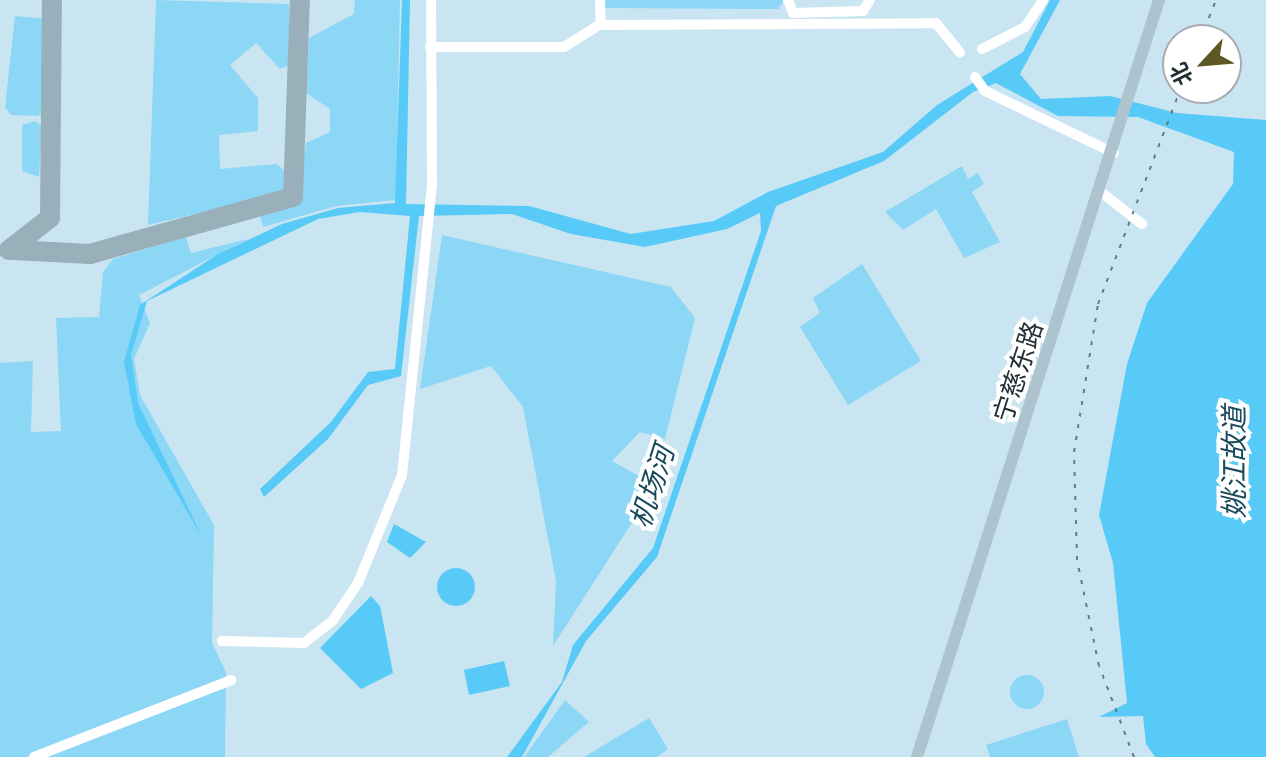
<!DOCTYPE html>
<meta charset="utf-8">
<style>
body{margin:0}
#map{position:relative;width:1266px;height:757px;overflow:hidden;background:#cae5f2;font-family:"Crimson Pro","Noto Sans SC",serif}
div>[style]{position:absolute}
.green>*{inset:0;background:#8cd6f6}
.round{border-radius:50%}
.water>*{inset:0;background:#58caf7}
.taxiway>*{height:20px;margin:-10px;padding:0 10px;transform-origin:10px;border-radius:10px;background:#99afba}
.minor>*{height:10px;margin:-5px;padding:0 5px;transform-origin:5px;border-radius:5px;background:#fff}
.major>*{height:12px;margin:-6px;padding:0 6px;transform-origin:6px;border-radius:6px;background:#adc4ce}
.rail>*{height:2px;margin-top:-1px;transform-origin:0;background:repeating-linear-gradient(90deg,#687982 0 4px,transparent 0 12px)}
span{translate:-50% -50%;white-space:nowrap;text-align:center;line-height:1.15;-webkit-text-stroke:8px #fff;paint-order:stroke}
.street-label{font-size:26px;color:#242f34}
.water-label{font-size:28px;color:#19495c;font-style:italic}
.north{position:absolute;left:1162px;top:24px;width:80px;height:80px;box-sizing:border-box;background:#fff;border:2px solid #a7acae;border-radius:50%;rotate:244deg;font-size:22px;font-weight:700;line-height:32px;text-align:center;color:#242f34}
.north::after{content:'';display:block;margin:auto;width:28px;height:36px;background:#5e5825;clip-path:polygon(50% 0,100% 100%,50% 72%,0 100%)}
</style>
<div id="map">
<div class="green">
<div style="clip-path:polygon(156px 0,289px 4px,289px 65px,280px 69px,256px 43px,230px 65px,258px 98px,258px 131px,219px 135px,220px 169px,277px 164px,289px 175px,285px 193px,148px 225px)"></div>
<div style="clip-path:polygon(355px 0,400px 0,396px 200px,336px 206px,263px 227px,260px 216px,298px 202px,306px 143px,330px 132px,330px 109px,306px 93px,309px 38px,354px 14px)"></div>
<div style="clip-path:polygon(605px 0,784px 0,778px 9px,605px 8px)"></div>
<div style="clip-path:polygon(15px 16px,47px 19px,45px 110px,38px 116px,11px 115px,5px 107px)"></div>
<div style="clip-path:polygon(35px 121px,42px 126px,39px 177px,22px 171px,22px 125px)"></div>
<div style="clip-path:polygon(962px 166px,968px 179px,978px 173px,984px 184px,972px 192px,1000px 242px,964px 258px,936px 209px,903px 230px,885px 212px)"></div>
<div style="clip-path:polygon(442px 235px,671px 287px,695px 318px,665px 439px,640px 432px,612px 461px,651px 483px,642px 507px,553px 646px,556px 581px,523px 407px,491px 366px,420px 389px)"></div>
<div style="clip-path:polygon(186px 237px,191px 253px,248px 239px,139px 295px,150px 323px,134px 359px,140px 395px,214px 525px,212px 643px,226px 672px,225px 757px,0 757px,0 363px,33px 361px,31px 432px,61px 431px,56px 318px,99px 317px,103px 272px,113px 259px)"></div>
<div style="clip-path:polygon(862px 264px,921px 361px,848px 405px,800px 327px,820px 313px,813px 298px)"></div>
<div class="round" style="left:1010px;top:675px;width:34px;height:34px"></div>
<div style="clip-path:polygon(565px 700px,589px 722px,548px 757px,524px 757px)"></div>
<div style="clip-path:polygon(649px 718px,668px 749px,657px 757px,584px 757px)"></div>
<div style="clip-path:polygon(1067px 719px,1079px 757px,990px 757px,986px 745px)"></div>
</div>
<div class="water">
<div style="clip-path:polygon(402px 0,410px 0,406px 204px,529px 206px,631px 234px,714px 221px,768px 192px,883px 152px,937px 105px,1023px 52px,1050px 0,1060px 0,1020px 74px,1041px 99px,1110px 96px,1177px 113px,1266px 120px,1266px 757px,1155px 757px,1146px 744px,1143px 716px,1099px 717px,1127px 703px,1113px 563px,1099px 515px,1127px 364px,1147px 303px,1233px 184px,1234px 152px,1138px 117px,1058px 116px,996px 83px,973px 92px,884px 161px,776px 206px,657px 557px,586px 641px,522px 757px,507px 757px,562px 682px,573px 645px,653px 548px,761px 231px,760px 213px,727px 229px,645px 247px,571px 234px,512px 214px,419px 216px,401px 376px,368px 385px,328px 439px,264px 497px,260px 489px,331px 422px,368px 372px,395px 369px,410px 216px,360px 212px,318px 219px,147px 301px,131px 355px,138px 403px,202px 537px,136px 424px,124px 362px,140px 305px,218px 254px,282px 224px,338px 208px,395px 203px)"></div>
<div style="clip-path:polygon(394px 524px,426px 542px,410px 558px,387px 542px)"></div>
<div class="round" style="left:437px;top:568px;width:38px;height:38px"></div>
<div style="clip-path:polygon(371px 596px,380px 606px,393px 673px,361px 689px,320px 648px)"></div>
<div style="clip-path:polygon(504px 661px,510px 686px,469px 695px,464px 670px)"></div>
</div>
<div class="taxiway">
<div style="left:9px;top:250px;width:52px;rotate:-38deg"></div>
<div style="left:50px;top:218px;width:218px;rotate:-89.5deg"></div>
<div style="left:13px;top:250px;width:77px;rotate:3deg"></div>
<div style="left:90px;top:254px;width:211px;rotate:-15.7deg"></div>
<div style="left:293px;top:197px;width:197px;rotate:-88deg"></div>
</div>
<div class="minor">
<div style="left:600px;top:0;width:25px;rotate:88deg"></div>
<div style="left:788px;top:0;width:14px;rotate:69deg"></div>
<div style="left:793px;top:13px;width:70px;rotate:-1.6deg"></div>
<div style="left:863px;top:11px;width:13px;rotate:-58deg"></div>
<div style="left:430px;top:47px;width:134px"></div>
<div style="left:564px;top:47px;width:41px;rotate:-32.2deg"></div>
<div style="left:599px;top:25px;width:337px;rotate:-0.3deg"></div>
<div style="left:936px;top:23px;width:38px;rotate:51deg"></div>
<div style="left:982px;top:49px;width:48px;rotate:-27.1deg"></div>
<div style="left:1025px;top:27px;width:32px;rotate:-56deg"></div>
<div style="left:975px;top:77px;width:17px;rotate:54deg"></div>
<div style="left:985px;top:91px;width:143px;rotate:25.7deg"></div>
<div style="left:1101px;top:192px;width:52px;rotate:38deg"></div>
<div style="left:222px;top:641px;width:82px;rotate:1.4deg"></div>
<div style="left:304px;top:643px;width:37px;rotate:-38deg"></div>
<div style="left:333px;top:620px;width:45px;rotate:-56deg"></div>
<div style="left:358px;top:583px;width:117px;rotate:-67.8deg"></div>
<div style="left:402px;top:475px;width:294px;rotate:-84.1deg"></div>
<div style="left:432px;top:183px;width:183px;rotate:-90.3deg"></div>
<div style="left:34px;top:757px;width:212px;rotate:-21.3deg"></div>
</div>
<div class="major">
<div style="left:917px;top:757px;width:795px;rotate:-72.27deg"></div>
</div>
<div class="rail">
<div style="left:1200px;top:40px;width:43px;rotate:-68.2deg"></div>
<div style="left:1134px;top:757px;width:97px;rotate:-111deg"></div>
<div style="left:1099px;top:666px;width:108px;rotate:-101.7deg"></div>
<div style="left:1077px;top:560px;width:108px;rotate:-91.6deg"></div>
<div style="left:1074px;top:452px;width:150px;rotate:-80.8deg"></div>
<div style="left:1098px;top:304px;width:231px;rotate:-69deg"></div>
</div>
<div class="street-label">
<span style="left:1019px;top:372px;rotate:-72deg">宁慈东路</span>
</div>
<div class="water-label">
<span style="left:1235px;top:462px;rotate:-90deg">姚江故道</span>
<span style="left:653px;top:487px;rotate:-72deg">机场河</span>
</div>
<div class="north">北</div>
</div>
